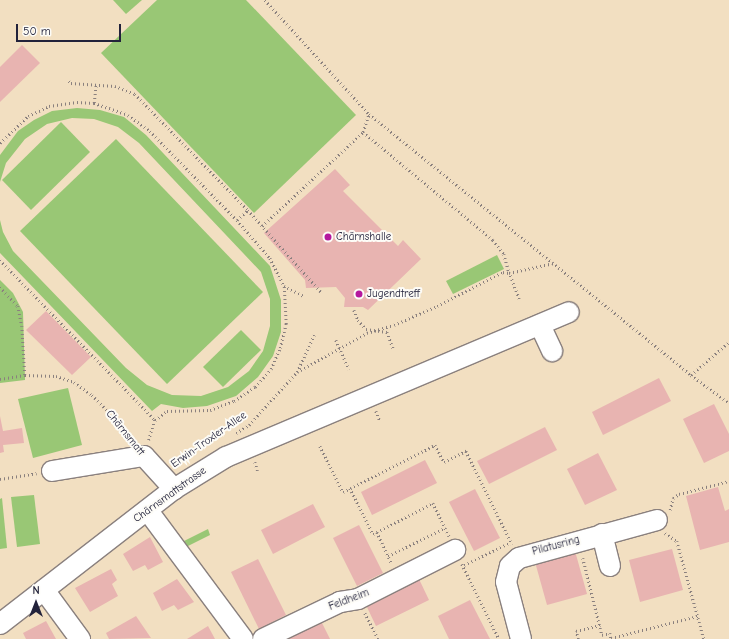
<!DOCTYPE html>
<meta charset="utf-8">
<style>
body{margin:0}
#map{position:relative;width:729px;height:639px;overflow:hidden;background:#f2dfc1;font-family:"Comic Neue",sans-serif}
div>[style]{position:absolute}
.green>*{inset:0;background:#99c775}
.building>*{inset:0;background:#e8b4b1}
.path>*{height:2.5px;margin-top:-1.25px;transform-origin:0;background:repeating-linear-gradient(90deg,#8a807e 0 1px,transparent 0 4px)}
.roads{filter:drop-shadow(1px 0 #8a807e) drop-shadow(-1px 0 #8a807e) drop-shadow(0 1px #8a807e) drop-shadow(0 -1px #8a807e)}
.minor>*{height:20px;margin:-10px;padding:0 10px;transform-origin:10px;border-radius:10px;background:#fff}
.dots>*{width:11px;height:11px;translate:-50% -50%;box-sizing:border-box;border:2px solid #fdfcf7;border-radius:50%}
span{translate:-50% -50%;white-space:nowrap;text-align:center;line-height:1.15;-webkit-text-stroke:4px #fdfcf7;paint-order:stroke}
.poi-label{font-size:11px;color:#22223b}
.left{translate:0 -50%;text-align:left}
.street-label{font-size:11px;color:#22223b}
.north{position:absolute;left:16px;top:583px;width:40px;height:40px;-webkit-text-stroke:3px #fdfcf7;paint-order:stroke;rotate:0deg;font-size:11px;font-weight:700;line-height:16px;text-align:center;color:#22223b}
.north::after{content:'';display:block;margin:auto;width:14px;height:18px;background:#22223b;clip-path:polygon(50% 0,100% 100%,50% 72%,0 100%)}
.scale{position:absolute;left:16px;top:24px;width:105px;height:18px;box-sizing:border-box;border:2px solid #22223b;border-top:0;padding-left:5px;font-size:12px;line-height:14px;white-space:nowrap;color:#22223b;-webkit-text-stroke:3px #fdfcf7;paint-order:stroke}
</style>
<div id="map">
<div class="green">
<div style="clip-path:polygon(113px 0,142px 0,126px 14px)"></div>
<div style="clip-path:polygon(157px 0,246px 0,356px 115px,254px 213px,101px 53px)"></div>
<div style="clip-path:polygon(77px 108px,100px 110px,124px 117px,146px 135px,270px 266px,281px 300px,281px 332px,273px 356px,258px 377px,236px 396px,207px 406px,183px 408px,161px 404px,152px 411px,0 253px,0 220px,3px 232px,13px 251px,126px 368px,147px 385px,172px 395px,201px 396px,228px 387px,249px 371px,263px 351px,270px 326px,270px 299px,261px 272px,139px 143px,118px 127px,94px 119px,72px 118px,47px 124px,25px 139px,6px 163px,0 182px,0 155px,18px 131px,34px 120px,52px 111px)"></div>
<div style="clip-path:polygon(61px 122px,90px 152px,31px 210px,2px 180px)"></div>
<div style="clip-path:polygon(116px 139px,263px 292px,167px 384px,20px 231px)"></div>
<div style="clip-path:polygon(497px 255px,504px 269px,453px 294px,446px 281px)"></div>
<div style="clip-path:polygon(0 280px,13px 293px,23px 312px,25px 380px,0 383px)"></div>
<div style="clip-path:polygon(241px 330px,261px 350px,223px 387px,203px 367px)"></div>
<div style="clip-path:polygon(68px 388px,82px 445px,33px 458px,18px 399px)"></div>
<div style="clip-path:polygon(34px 495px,40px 544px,17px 547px,11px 497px)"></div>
<div style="clip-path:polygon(2px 498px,7px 548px,0 549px,0 499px)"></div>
<div style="clip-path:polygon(208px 529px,210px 535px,186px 547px,184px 541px)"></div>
</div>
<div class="building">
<div style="clip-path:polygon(22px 45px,40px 63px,0 102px,0 67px)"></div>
<div style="clip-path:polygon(335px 169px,350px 185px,343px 191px,398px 246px,403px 240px,421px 259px,368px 310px,363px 307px,344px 307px,345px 298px,336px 287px,306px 288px,305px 280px,264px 233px)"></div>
<div style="clip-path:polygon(46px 311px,91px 357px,72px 375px,26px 330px)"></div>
<div style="clip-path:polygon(659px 378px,671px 401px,603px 435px,592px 412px)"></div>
<div style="clip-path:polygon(714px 404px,729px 434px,729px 451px,704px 463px,683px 419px)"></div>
<div style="clip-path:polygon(0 416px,3px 431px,22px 428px,24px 443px,3px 445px,4px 452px,0 453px)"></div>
<div style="clip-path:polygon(545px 427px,557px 450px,489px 484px,477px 461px)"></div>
<div style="clip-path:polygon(598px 453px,617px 490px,585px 505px,567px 469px)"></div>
<div style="clip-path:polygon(425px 460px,437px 483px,372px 515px,361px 492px)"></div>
<div style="clip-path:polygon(718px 487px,725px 511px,729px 509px,729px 542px,700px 550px,686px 496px)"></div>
<div style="clip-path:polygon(475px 489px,500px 538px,474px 551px,449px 502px)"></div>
<div style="clip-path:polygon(313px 504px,325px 527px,273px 554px,261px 530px)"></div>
<div style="clip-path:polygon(359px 525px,383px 573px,357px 586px,333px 538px)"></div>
<div style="clip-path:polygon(150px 537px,163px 562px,148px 570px,145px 565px,133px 571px,123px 554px)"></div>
<div style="clip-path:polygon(672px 549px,683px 590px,640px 602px,629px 560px)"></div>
<div style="clip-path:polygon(575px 551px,587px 594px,547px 605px,535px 562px)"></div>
<div style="clip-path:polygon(258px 559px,286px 615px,259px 629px,231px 572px)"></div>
<div style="clip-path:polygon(111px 569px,117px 580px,112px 584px,118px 596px,90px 612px,75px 588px)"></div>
<div style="clip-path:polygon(418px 577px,429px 600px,376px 626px,365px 603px)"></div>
<div style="clip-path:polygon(177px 579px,194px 602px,178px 610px,174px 605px,162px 611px,153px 593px)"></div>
<div style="clip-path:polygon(470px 600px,490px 639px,449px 639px,438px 616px)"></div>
<div style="clip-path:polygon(136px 616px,151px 638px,109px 639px,106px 633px)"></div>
<div style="clip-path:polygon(320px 619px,330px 639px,280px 639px)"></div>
<div style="clip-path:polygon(46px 621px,56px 639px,26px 639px,23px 633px)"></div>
<div style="clip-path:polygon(208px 626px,215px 639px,187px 639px)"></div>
</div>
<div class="path">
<div style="left:265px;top:0;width:154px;rotate:47.6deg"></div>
<div style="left:369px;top:114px;width:414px;rotate:39deg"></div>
<div style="left:691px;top:375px;width:50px;rotate:-41deg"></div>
<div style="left:69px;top:81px;width:3px;rotate:45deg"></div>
<div style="left:71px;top:83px;width:44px;rotate:3.9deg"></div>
<div style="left:115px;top:86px;width:22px;rotate:22deg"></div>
<div style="left:135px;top:94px;width:162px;rotate:45.8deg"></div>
<div style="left:248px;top:210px;width:110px;rotate:48.3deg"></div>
<div style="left:94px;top:103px;width:19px;rotate:-84deg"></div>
<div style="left:363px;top:132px;width:19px;rotate:-72deg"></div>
<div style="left:0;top:143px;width:39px;rotate:-44deg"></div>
<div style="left:28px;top:116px;width:23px;rotate:-25deg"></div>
<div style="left:49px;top:106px;width:28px;rotate:-8deg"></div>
<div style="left:77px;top:102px;width:17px;rotate:3deg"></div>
<div style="left:94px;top:103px;width:36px;rotate:19deg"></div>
<div style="left:128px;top:115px;width:27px;rotate:36deg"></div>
<div style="left:150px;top:131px;width:124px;rotate:45.7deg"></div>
<div style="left:237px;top:220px;width:50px;rotate:49deg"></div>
<div style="left:270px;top:258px;width:31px;rotate:63deg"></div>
<div style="left:284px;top:286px;width:22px;rotate:27deg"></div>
<div style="left:237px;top:220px;width:15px;rotate:-42deg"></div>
<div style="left:262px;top:226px;width:138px;rotate:-42.9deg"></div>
<div style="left:363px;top:132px;width:169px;rotate:39.7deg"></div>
<div style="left:493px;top:240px;width:18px;rotate:52deg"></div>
<div style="left:504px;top:254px;width:20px;rotate:75deg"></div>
<div style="left:0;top:260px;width:223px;rotate:45.9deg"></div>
<div style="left:155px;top:420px;width:21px;rotate:107deg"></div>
<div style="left:0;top:287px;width:26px;rotate:47deg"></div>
<div style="left:18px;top:306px;width:20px;rotate:79deg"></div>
<div style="left:22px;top:326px;width:49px;rotate:86.5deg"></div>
<div style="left:519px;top:299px;width:28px;rotate:-111deg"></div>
<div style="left:509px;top:273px;width:46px;rotate:-12.5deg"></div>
<div style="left:354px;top:310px;width:11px;rotate:68deg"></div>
<div style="left:358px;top:320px;width:12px;rotate:48deg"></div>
<div style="left:366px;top:329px;width:21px;rotate:8deg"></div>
<div style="left:387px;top:332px;width:19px;rotate:69deg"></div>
<div style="left:336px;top:340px;width:32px;rotate:66deg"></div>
<div style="left:297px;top:372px;width:80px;rotate:-29.1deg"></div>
<div style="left:367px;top:333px;width:28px;rotate:-17deg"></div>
<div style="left:394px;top:325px;width:47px;rotate:-23.8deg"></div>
<div style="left:437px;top:306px;width:74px;rotate:-27.3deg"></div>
<div style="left:503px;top:272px;width:6px;rotate:9deg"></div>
<div style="left:691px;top:375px;width:47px;rotate:36.4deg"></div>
<div style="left:0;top:379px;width:25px;rotate:-9deg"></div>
<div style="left:25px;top:375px;width:31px;rotate:2deg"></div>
<div style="left:56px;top:376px;width:19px;rotate:18deg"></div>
<div style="left:74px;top:382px;width:22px;rotate:36deg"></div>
<div style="left:92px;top:395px;width:34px;rotate:45deg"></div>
<div style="left:116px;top:419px;width:29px;rotate:54deg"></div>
<div style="left:376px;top:411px;width:11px;rotate:68deg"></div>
<div style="left:155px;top:420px;width:15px;rotate:-37deg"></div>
<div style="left:167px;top:411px;width:43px;rotate:-1.3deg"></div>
<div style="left:210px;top:410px;width:26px;rotate:-21deg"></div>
<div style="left:234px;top:401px;width:25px;rotate:-34deg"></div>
<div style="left:255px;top:387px;width:24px;rotate:-48deg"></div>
<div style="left:271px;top:369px;width:23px;rotate:-67deg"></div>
<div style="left:280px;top:348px;width:25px;rotate:-76deg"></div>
<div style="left:286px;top:324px;width:38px;rotate:-93deg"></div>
<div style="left:236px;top:433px;width:15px;rotate:-32deg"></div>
<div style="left:249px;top:425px;width:72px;rotate:-47.8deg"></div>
<div style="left:297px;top:372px;width:41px;rotate:-65.3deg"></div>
<div style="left:320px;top:446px;width:51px;rotate:63.4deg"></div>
<div style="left:343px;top:492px;width:103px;rotate:-27.1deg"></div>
<div style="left:435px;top:445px;width:19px;rotate:62deg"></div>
<div style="left:444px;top:462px;width:25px;rotate:-27deg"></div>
<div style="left:466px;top:451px;width:104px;rotate:63.7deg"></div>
<div style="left:255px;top:462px;width:9px;rotate:72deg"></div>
<div style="left:0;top:479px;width:37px;rotate:-9deg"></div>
<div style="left:350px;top:488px;width:51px;rotate:63.4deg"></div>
<div style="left:373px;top:534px;width:68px;rotate:-27.3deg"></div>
<div style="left:433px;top:503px;width:37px;rotate:64deg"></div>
<div style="left:670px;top:510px;width:12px;rotate:-76deg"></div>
<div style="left:673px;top:498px;width:7px;rotate:-34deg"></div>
<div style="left:679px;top:494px;width:52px;rotate:-14.6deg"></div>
<div style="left:377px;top:532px;width:35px;rotate:65deg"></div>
<div style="left:665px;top:533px;width:14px;rotate:34deg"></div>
<div style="left:677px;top:541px;width:102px;rotate:74.6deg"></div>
<div style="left:388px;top:556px;width:64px;rotate:-26.2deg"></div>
<div style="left:583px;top:558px;width:79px;rotate:76.1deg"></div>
<div style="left:602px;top:635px;width:8px;rotate:-14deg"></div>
<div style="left:610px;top:633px;width:5px;rotate:79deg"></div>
<div style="left:611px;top:638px;width:90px;rotate:-14.2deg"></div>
<div style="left:462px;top:564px;width:84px;rotate:63.7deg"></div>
<div style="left:464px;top:565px;width:50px;rotate:-26.1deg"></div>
<div style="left:365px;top:613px;width:29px;rotate:63deg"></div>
<div style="left:578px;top:639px;width:8px;rotate:-104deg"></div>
<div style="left:576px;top:631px;width:25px;rotate:-14deg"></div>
</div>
<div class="roads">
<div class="minor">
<div style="left:540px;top:325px;width:29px;rotate:65deg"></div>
<div style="left:52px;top:471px;width:93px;rotate:-9.3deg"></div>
<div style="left:144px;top:456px;width:45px;rotate:47.7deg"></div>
<div style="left:148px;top:511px;width:159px;rotate:53.4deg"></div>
<div style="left:602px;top:534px;width:33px;rotate:76deg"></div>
<div style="left:44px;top:590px;width:61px;rotate:53.7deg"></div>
<div style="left:0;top:624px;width:220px;rotate:-37.8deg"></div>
<div style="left:174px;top:489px;width:61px;rotate:-31.6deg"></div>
<div style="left:226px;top:457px;width:372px;rotate:-22.9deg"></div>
<div style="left:263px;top:639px;width:85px;rotate:-25.7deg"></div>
<div style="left:340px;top:602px;width:18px;rotate:-9deg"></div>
<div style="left:358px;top:599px;width:109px;rotate:-26.8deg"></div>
<div style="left:521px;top:639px;width:59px;rotate:-104.7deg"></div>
<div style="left:506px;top:582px;width:16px;rotate:-76deg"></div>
<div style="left:510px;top:566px;width:12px;rotate:-42deg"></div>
<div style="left:519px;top:558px;width:143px;rotate:-15.4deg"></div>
</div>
</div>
<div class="dots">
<div style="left:328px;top:237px;background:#b5179e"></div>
<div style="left:359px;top:294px;background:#b5179e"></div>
</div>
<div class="poi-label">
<span class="left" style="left:336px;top:237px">Chärnshalle</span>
<span class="left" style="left:367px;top:294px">Jugendtreff</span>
</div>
<div class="street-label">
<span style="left:125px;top:433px;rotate:51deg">Chärnsmatt</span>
<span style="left:209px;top:440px;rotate:-35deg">Erwin-Troxler-Allee</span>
<span style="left:170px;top:495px;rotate:-36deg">Chärnsmattstrasse</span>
<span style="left:556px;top:546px;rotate:-15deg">Pilatusring</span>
<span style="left:349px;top:600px;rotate:-21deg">Feldheim</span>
</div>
<div class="north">N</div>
<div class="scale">50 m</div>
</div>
